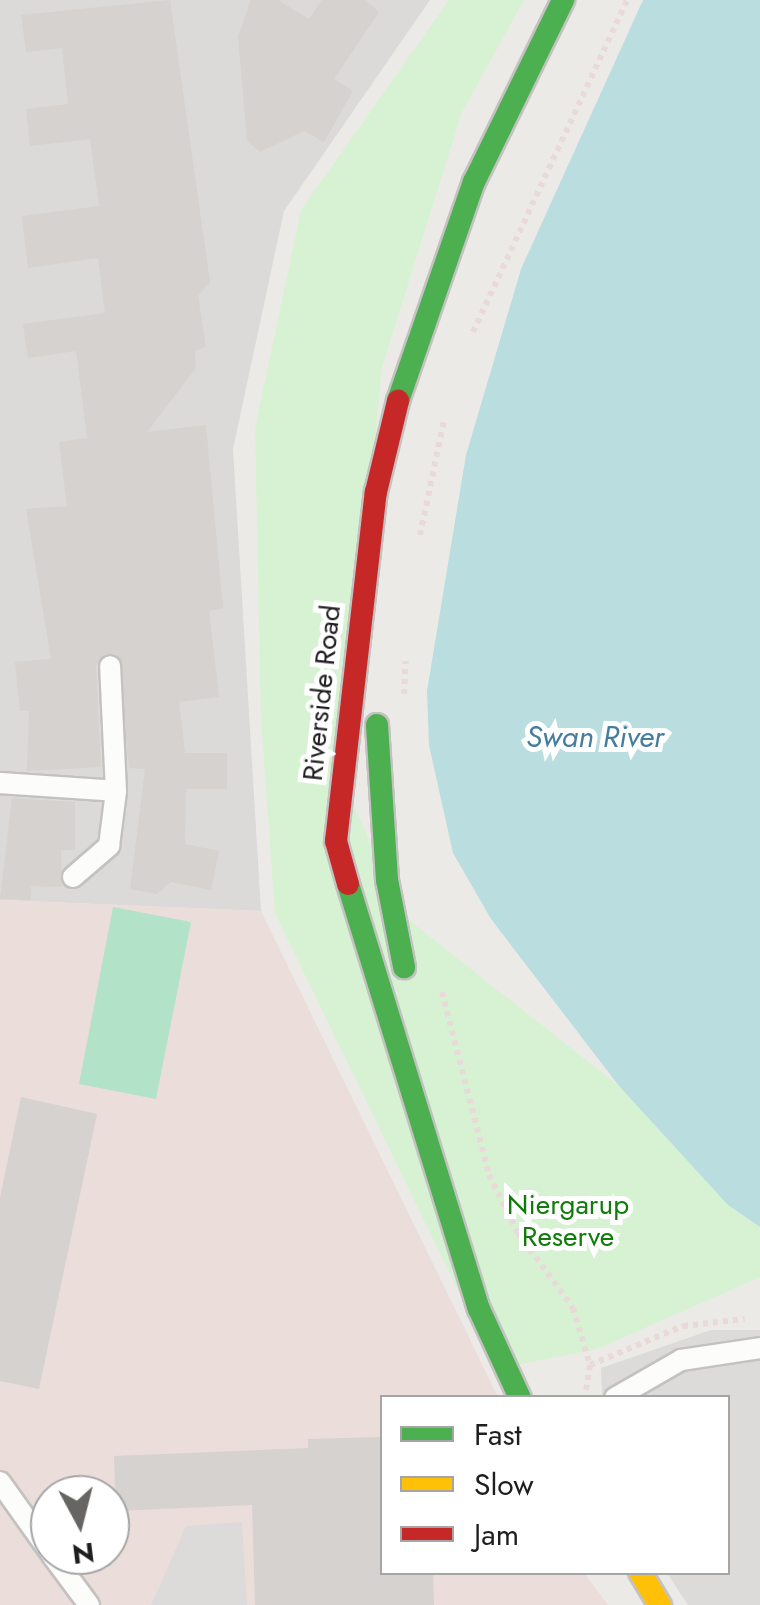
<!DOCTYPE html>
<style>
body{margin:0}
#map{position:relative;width:760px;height:1605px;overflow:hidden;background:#eceae7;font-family:Jost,sans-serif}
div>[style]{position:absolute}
.residential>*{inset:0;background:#dbdad8}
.military>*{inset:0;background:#ebddda}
.park>*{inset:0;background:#d6f2d2}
.pitch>*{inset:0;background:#b2e3c8}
.parking>*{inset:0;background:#dcdbda}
.water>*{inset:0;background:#badde0}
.building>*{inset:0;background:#d5d2cf}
.path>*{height:6px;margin-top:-3px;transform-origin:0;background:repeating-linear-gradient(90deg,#ead9d9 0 5px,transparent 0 10px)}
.roads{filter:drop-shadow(2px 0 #c3c2c1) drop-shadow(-2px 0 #c3c2c1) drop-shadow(0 2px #c3c2c1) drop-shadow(0 -2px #c3c2c1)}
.lane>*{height:20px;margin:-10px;padding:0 10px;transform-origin:10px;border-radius:10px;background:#fcfcfb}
.fast>*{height:22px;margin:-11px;padding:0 11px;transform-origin:11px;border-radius:11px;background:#4caf50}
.slow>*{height:22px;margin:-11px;padding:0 11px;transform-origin:11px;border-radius:11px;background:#ffc107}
.jam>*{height:22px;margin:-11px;padding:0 11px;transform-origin:11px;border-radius:11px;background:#c62828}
span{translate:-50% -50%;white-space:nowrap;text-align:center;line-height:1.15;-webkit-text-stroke:10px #fff;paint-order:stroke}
.street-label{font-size:28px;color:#1e1e1e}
.park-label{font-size:28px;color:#127c0b}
.water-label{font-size:30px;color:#447d9d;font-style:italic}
.legend{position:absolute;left:380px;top:1395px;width:350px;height:180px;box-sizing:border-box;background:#fff;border:2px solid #a5a5a5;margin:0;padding:12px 18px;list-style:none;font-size:30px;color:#1e1e1e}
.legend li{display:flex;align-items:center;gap:20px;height:50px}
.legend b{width:50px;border:2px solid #a5a5a5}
.north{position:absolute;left:30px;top:1475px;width:100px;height:100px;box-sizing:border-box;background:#fff;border:2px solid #a5a5a5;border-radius:50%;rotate:173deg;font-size:28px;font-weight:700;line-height:40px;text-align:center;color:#1e1e1e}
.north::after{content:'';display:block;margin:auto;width:35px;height:45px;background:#666564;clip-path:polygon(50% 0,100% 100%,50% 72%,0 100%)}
</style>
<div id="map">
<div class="residential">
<div style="clip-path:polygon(0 0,430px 0,284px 211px,233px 449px,261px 911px,0 900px)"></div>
</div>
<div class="military">
<div style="clip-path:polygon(evenodd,0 900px,261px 911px,498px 1397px,382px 1398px,382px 1572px,584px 1573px,608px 1605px,0 1605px,0 900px,50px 1495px,110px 1495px,110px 1555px,50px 1555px,50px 1495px)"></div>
</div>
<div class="park">
<div style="clip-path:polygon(449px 0,524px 0,462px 112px,382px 367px,342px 777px,400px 913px,619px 1086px,728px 1205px,760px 1227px,760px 1277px,597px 1349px,496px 1369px,275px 913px,261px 720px,255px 428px,301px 210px)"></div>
</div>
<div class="pitch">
<div style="clip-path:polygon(113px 907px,191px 922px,156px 1099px,79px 1084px)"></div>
</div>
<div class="parking">
<div style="clip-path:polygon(711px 1330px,760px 1330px,760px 1605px,688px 1605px,667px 1573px,728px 1572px,728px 1398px,602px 1397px,601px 1368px)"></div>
<div style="clip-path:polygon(242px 1522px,247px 1605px,151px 1605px,186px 1526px)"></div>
</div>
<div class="water">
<div style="clip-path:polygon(643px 0,760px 0,760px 1227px,728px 1205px,619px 1086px,491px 919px,453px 853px,429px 745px,427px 691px,466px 455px,521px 269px)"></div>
</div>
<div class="building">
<div style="clip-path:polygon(170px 0,210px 282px,198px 296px,206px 347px,195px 351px,196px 368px,147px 432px,206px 425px,223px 608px,209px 611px,219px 697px,179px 702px,185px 753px,227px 753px,227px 789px,186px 789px,185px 844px,219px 851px,211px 890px,171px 882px,157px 894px,130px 889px,145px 769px,129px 768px,117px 654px,103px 654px,96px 666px,101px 767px,27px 771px,29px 711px,20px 711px,15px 662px,51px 659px,26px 509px,67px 506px,59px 442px,87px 438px,76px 351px,28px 358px,23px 324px,105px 313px,98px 258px,28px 268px,22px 216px,99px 206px,90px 139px,30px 146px,26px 109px,68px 104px,62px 48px,26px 52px,21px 15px)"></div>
<div style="clip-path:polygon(251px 0,278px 0,309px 19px,322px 0,365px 0,379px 12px,334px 79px,353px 91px,324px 142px,304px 131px,260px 152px,247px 141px,238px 36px)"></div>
<div style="clip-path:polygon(12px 798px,75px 802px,75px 850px,61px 850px,62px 887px,31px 886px,31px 900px,0 899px)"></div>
<div style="clip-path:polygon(21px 1097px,97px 1114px,39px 1389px,0 1381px,0 1198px)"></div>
<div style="clip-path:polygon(382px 1437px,382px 1572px,433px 1572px,434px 1605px,255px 1605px,252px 1505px,116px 1511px,114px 1456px,308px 1448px,308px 1439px)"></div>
</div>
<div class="path">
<div style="left:473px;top:332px;width:366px;rotate:-65.1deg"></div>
<div style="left:420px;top:535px;width:117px;rotate:-78.2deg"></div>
<div style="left:404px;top:694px;width:33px;rotate:-87deg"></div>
<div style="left:442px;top:992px;width:189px;rotate:75.6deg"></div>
<div style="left:489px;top:1175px;width:65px;rotate:63.4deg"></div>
<div style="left:518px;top:1233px;width:93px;rotate:53.7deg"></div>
<div style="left:573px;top:1308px;width:59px;rotate:73.4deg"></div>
<div style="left:590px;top:1365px;width:26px;rotate:99deg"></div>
<div style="left:590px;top:1365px;width:101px;rotate:-22.8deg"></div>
<div style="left:683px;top:1326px;width:62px;rotate:-6.4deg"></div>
</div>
<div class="roads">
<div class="lane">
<div style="left:0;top:783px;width:116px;rotate:3.9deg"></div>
<div style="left:116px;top:791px;width:125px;rotate:-92.7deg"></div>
<div style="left:73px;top:877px;width:48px;rotate:-40.7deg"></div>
<div style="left:109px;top:846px;width:55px;rotate:-82.7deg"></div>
<div style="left:615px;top:1398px;width:76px;rotate:-29.9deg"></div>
<div style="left:681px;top:1360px;width:80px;rotate:-8.6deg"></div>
<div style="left:0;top:1482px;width:86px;rotate:54.5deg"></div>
<div style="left:52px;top:1555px;width:62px;rotate:53.5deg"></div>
</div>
<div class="fast">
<div style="left:398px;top:401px;width:232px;rotate:-70.9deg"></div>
<div style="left:474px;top:182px;width:203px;rotate:-63.9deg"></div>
<div style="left:377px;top:725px;width:155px;rotate:86.3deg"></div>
<div style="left:387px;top:880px;width:89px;rotate:78.9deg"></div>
<div style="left:348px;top:884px;width:445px;rotate:72.9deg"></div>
<div style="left:479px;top:1309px;width:98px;rotate:65.3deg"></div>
</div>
<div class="slow">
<div style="left:640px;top:1572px;width:39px;rotate:59deg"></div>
</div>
<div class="jam">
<div style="left:348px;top:884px;width:45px;rotate:-105.6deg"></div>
<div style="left:336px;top:841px;width:351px;rotate:-83.5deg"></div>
<div style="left:376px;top:492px;width:94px;rotate:-76.4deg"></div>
</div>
</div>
<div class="street-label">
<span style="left:322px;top:693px;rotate:-84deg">Riverside Road</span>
</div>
<div class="park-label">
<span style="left:568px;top:1221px">Niergarup<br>Reserve</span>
</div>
<div class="water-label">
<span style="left:595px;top:737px">Swan River</span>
</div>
<ul class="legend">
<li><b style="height:12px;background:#4caf50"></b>Fast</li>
<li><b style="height:12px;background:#ffc107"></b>Slow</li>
<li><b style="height:12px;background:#c62828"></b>Jam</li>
</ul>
<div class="north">N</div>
</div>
